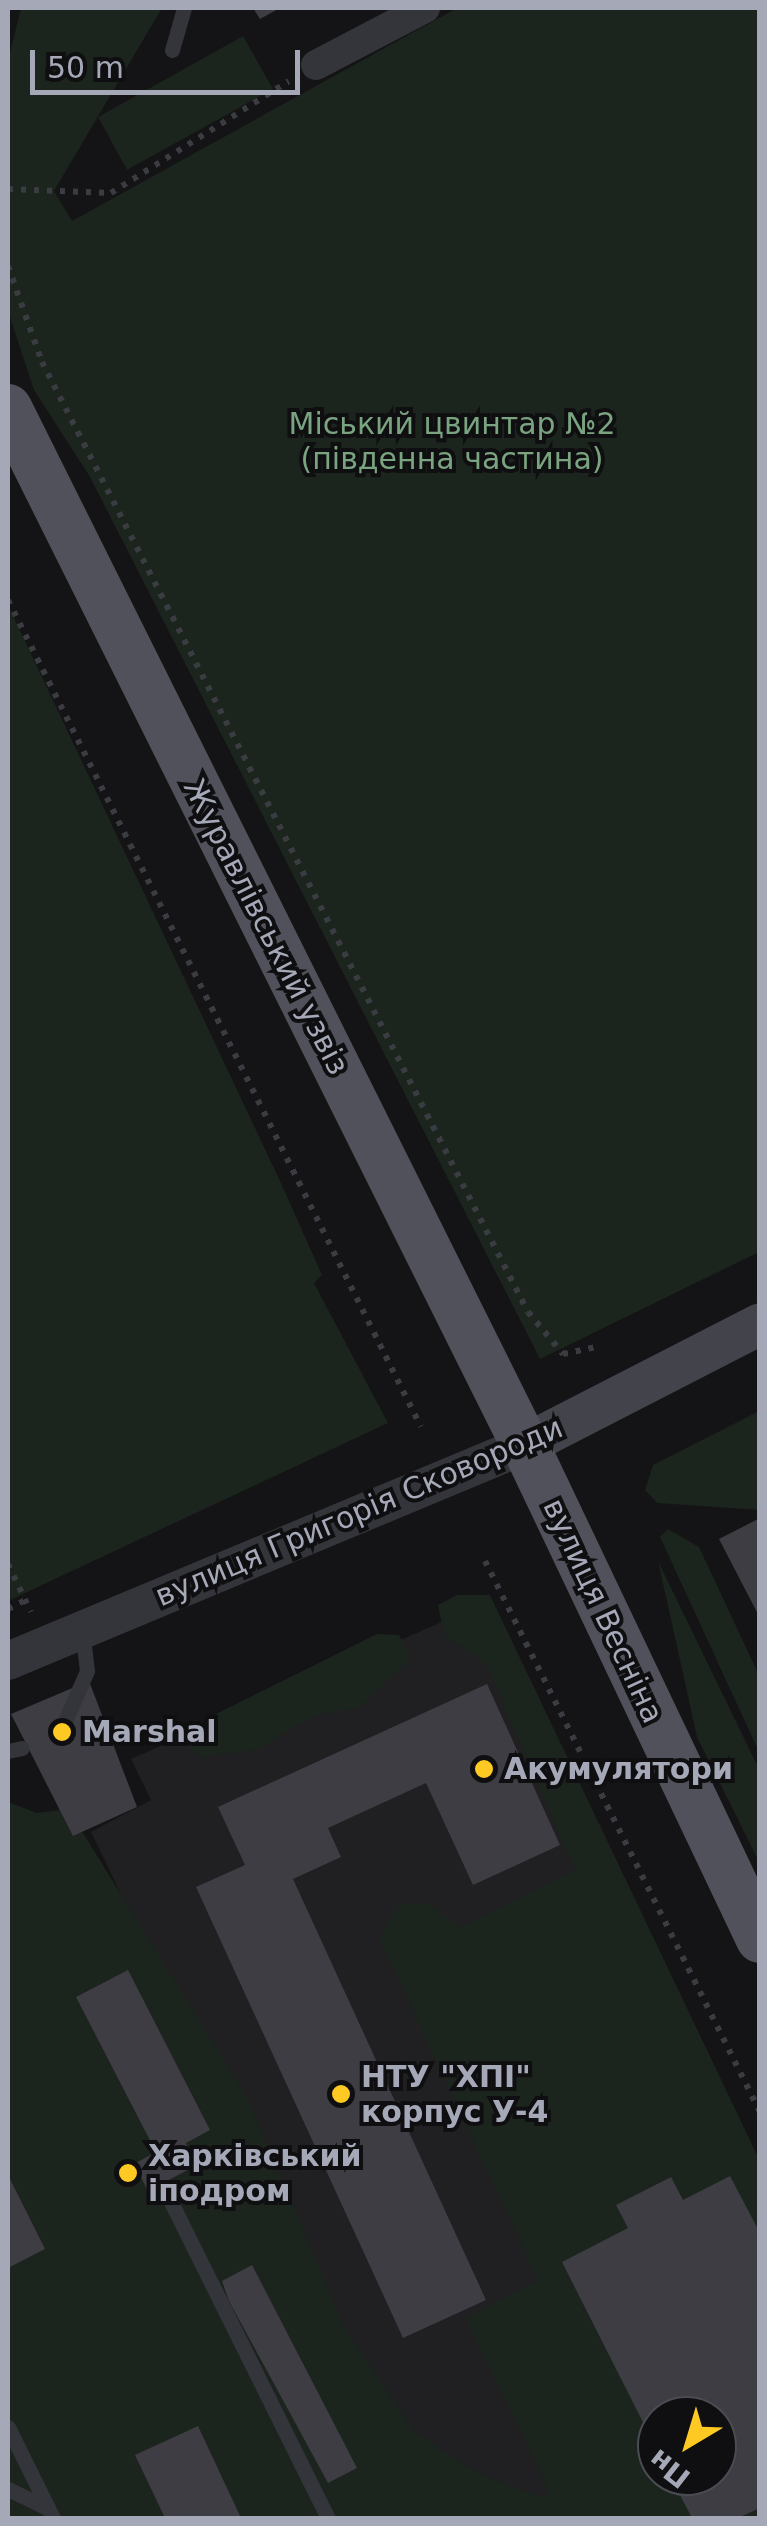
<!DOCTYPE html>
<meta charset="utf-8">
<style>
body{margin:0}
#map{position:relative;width:767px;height:2526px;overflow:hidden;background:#141315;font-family:"DejaVu Sans",sans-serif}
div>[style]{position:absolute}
.built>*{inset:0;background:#201f22}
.green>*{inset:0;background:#1b241d}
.building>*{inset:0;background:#3e3d43}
.path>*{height:6px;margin-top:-3px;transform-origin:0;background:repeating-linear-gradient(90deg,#3a3c42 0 5px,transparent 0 13px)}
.service>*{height:15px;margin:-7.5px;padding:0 7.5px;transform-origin:7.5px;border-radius:7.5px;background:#34353b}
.minor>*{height:30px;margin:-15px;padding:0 15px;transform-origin:15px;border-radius:15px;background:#34353b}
.tertiary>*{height:38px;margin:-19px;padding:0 19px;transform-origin:19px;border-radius:19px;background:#34353b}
.secondary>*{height:42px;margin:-21px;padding:0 21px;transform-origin:21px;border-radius:21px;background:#42434b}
.primary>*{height:48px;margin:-24px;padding:0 24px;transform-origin:24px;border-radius:24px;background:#50515a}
.dots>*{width:28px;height:28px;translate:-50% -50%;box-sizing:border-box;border:5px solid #0f0e10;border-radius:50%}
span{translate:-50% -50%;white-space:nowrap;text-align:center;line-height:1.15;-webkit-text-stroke:8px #0f0e10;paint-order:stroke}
.park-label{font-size:30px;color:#7aa380}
.street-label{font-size:30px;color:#a4a8b7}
.poi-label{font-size:30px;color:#a4a8b7;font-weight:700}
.left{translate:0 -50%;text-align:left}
.frame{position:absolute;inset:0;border:10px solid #a4a8b7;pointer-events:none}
.north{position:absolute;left:637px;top:2396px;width:100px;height:100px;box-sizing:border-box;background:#0f0e10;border:2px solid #4b4c53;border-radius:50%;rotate:218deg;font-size:28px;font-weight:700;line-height:40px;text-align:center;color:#a4a8b7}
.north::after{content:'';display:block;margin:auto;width:35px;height:45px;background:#fec923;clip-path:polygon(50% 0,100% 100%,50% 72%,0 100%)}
.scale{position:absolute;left:30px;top:50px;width:270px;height:45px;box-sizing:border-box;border:5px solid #a4a8b7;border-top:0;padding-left:12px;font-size:30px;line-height:35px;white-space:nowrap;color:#a4a8b7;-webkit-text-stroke:8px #0f0e10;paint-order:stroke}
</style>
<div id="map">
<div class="built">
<div style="clip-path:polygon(evenodd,489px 1601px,759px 2166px,756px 2518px,423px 2518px,91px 1832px,151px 1800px,131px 1759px,489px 1601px,657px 2416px,717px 2416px,717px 2476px,657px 2476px,657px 2416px)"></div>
</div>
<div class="green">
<div style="clip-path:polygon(21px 8px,162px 8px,54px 191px,72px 221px,457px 8px,759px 8px,759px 1252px,540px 1359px,90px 477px,34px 390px,8px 311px,8px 61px)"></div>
<div style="clip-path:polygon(243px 36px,273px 89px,127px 170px,98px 117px)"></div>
<div style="clip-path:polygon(8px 605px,281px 1183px,322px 1275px,314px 1283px,388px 1423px,8px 1601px)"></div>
<div style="clip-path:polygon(759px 1411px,759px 1510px,657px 1503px,645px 1490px,653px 1465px)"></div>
<div style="clip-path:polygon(668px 1529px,699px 1547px,759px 1675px,759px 1752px,660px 1537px)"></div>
<div style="clip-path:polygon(658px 1561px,759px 1769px,759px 1862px,697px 1737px)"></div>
<div style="clip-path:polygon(evenodd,457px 1595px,490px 1595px,759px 2159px,759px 2518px,8px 2518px,8px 1802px,37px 1813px,68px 1809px,246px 2095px,344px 2326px,416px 2433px,480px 2474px,541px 2497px,549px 2492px,466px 2318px,538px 2280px,380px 1940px,399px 1904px,429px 1904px,459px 1927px,575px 1870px,486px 1664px,444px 1635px,438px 1605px,457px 1595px,657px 2416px,717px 2416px,717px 2476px,657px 2476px,657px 2416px)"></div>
<div style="clip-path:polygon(377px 1634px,399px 1635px,411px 1659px,358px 1708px,316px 1715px,256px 1750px,199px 1757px,189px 1747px,218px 1713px)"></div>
</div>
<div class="building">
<div style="clip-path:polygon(253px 8px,280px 8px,260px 19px)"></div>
<div style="clip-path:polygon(760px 1518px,760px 1618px,719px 1539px)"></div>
<div style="clip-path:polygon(89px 1681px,137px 1807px,73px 1836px,11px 1714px)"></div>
<div style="clip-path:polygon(487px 1684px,560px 1845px,473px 1885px,426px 1783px,328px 1828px,341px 1857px,293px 1879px,486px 2300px,403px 2338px,196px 1887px,245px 1865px,218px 1807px)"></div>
<div style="clip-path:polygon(128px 1970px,210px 2130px,186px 2143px,197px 2165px,148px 2191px,134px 2164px,156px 2152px,76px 1997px)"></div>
<div style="clip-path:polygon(8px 2175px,45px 2249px,8px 2268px)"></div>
<div style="clip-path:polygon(730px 2176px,760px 2233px,760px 2508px,738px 2518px,692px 2518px,670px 2476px,717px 2476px,717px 2416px,657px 2416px,657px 2450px,562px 2262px,628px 2228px,616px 2205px,671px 2177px,683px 2200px)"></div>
<div style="clip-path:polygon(252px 2265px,357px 2468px,328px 2483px,229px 2301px,222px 2281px)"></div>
<div style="clip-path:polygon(198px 2426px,241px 2518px,165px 2518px,135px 2455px)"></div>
</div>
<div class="path">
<div style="left:8px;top:189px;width:103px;rotate:2.2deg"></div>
<div style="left:111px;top:193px;width:210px;rotate:-32.2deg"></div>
<div style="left:8px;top:266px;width:102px;rotate:70.5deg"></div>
<div style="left:42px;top:362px;width:1067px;rotate:62.91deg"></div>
<div style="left:528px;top:1312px;width:55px;rotate:50.2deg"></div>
<div style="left:563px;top:1354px;width:38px;rotate:-12deg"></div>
<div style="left:8px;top:600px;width:924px;rotate:63.46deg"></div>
<div style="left:485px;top:1561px;width:616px;rotate:63.48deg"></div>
<div style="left:8px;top:1564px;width:53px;rotate:64.4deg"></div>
<div style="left:8px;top:1609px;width:20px;rotate:-27deg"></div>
</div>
<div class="service">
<div style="left:172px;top:50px;width:44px;rotate:-74.1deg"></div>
<div style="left:66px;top:1719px;width:52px;rotate:-66.4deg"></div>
<div style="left:87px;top:1671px;width:42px;rotate:-96.8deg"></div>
<div style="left:8px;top:1751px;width:14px;rotate:-12deg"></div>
<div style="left:170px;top:2200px;width:355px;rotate:63.6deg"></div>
<div style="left:8px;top:2427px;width:102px;rotate:63.7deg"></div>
<div style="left:8px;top:2489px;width:43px;rotate:26deg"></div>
</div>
<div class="minor">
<div style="left:316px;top:65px;width:123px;rotate:-27.6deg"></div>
</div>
<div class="tertiary">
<div style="left:8px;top:1661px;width:560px;rotate:-22.67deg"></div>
</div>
<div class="secondary">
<div style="left:525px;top:1445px;width:264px;rotate:-27.2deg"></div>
</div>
<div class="primary">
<div style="left:8px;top:408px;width:1159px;rotate:63.5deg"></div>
<div style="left:525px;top:1445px;width:547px;rotate:64.56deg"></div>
</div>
<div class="dots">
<div style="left:62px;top:1732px;background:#fec923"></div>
<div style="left:484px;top:1769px;background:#fec923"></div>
<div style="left:341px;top:2094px;background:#fec923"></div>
<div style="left:128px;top:2173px;background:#fec923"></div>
</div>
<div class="park-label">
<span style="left:452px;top:441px">Міський цвинтар №2<br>(південна частина)</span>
</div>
<div class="street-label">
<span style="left:266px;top:927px;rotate:63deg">Журавлівський узвіз</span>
<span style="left:359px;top:1512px;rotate:-23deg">вулиця Григорія Сковороди</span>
<span style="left:603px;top:1611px;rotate:65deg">вулиця Весніна</span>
</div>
<div class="poi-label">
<span class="left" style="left:82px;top:1732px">Marshal</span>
<span class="left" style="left:504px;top:1769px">Акумулятори</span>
<span class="left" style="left:361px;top:2094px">НТУ "ХПІ"<br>корпус У-4</span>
<span class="left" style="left:148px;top:2173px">Харківський<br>іподром</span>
</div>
<div class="frame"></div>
<div class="north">Пн</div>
<div class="scale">50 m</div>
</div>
